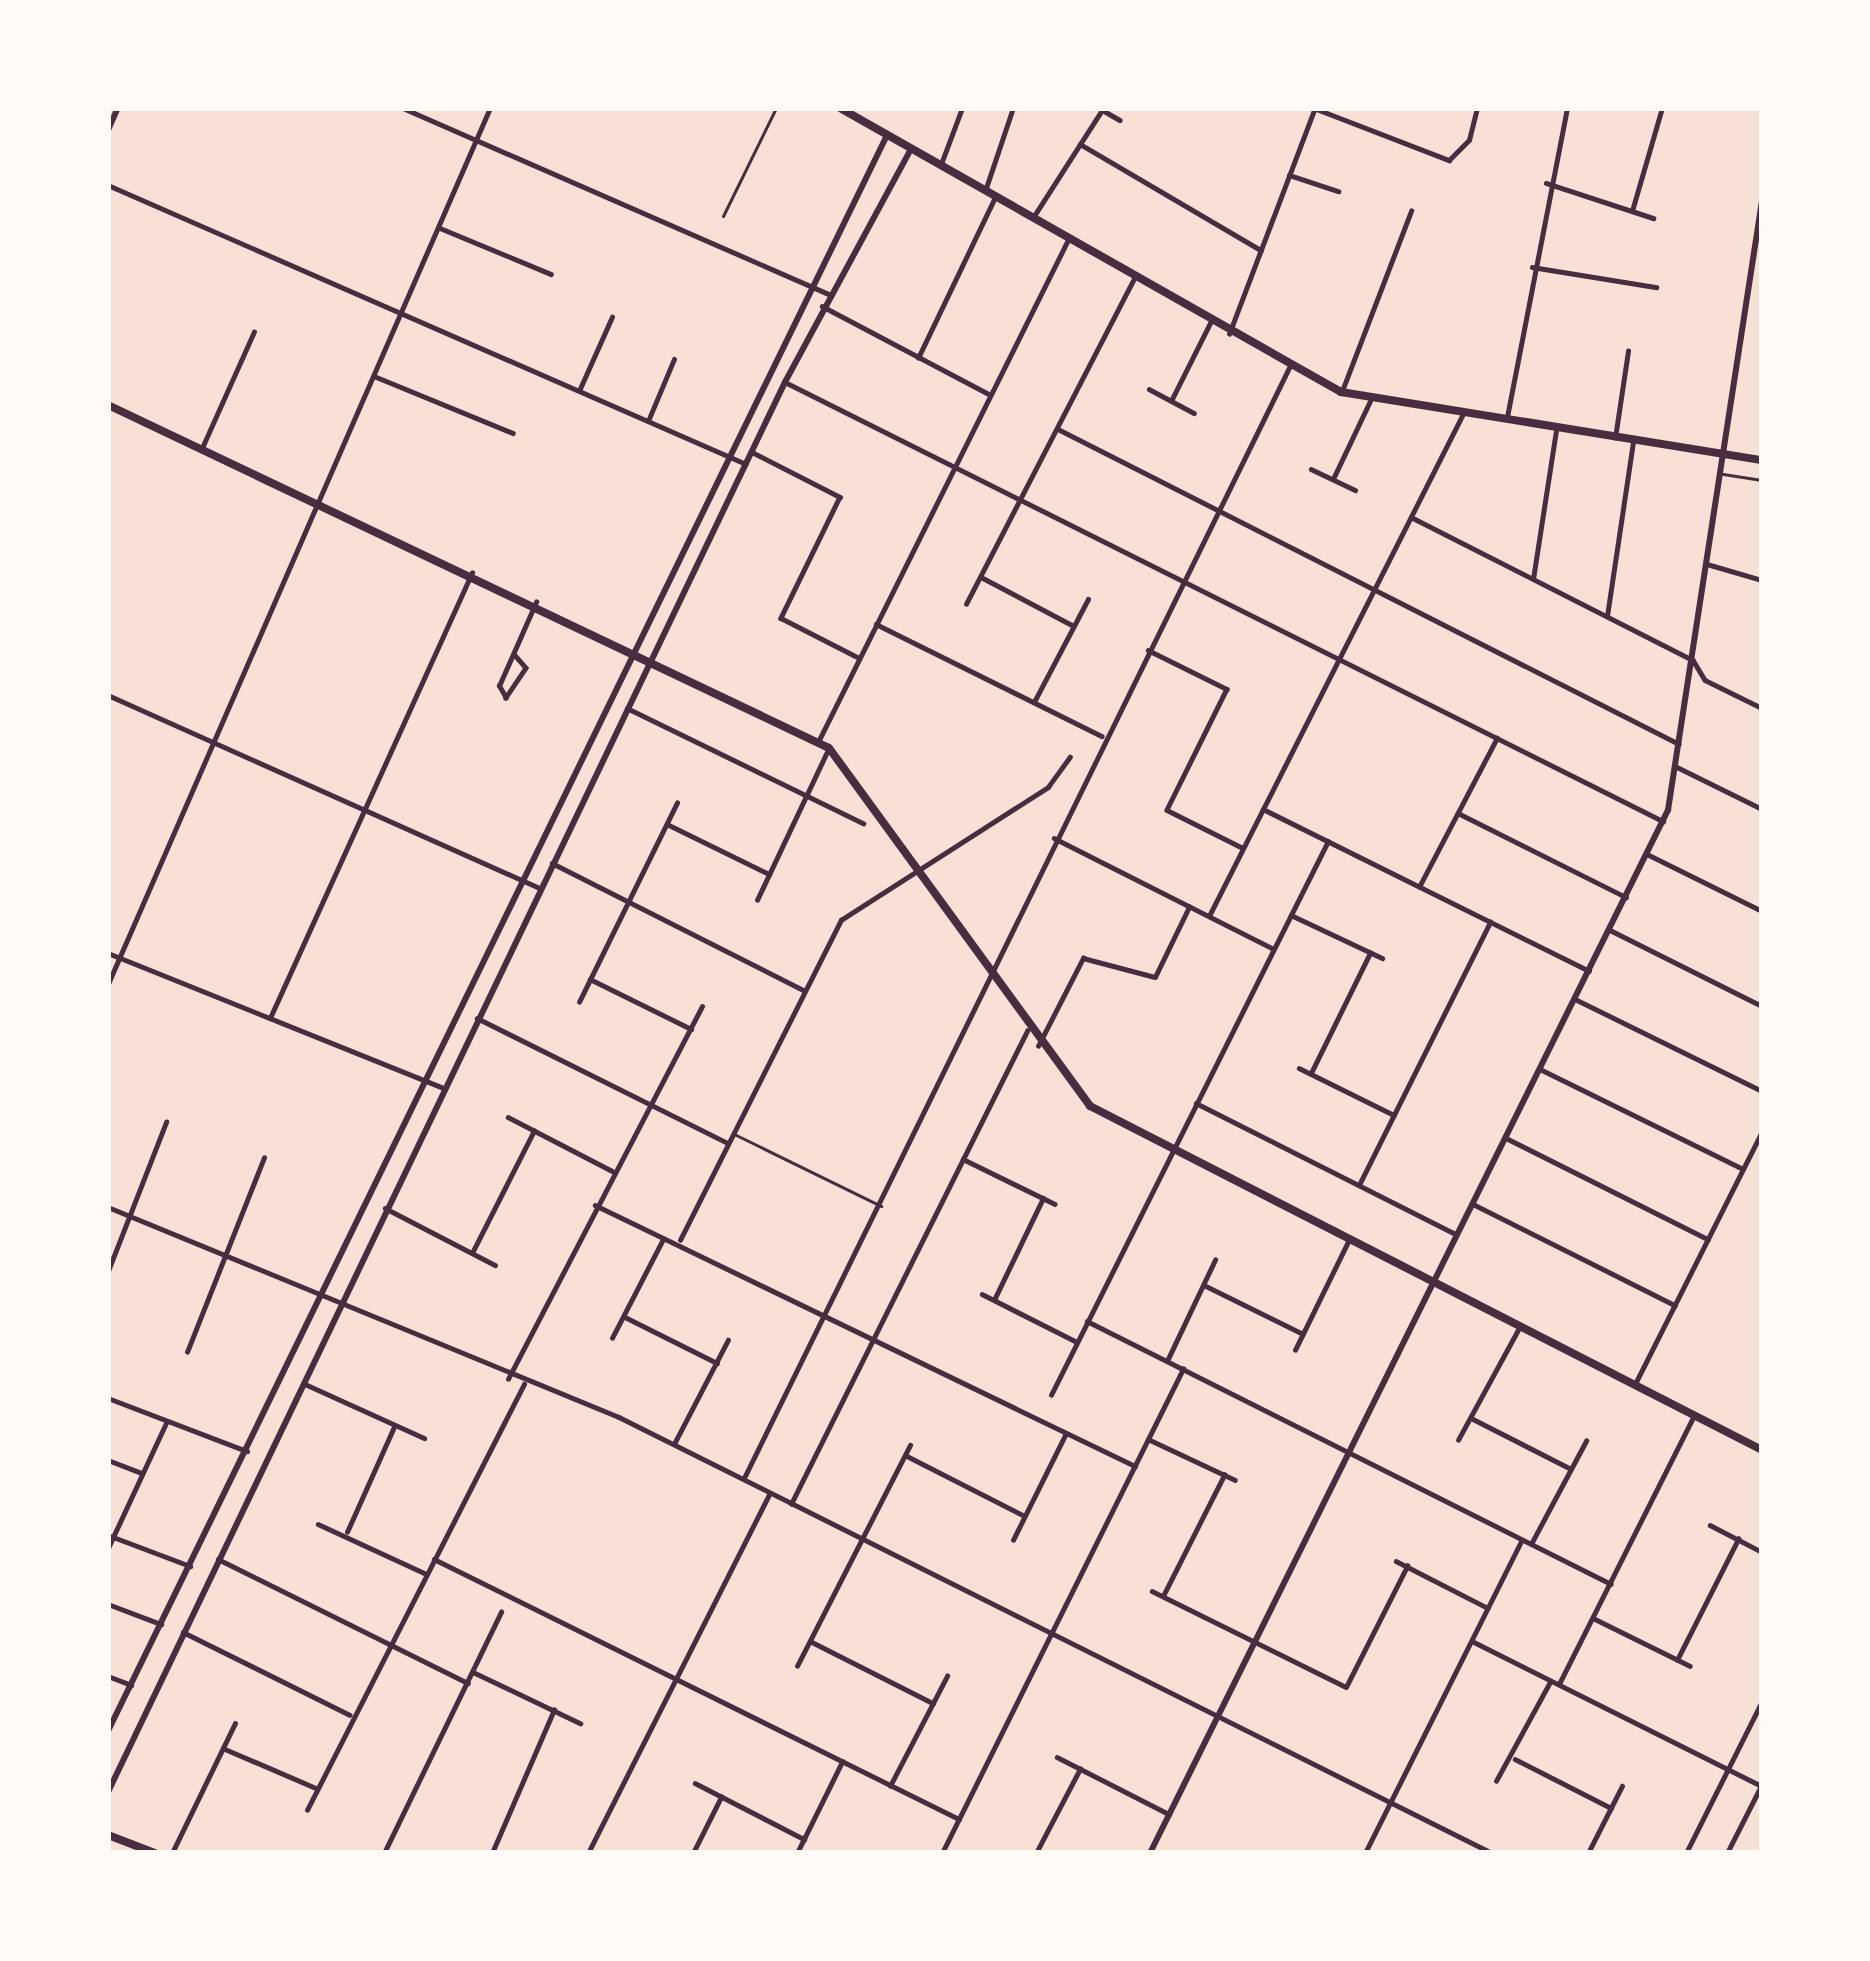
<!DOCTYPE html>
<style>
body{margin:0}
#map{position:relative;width:1870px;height:1961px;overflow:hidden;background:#f7e1d7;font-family:Quicksand,sans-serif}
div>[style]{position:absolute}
.service>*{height:3px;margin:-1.5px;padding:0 1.5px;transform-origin:1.5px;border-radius:1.5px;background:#4a2c40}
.pedestrian>*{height:3px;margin:-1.5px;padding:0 1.5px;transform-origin:1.5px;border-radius:1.5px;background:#4a2c40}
.minor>*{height:4.5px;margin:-2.25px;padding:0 2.25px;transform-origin:2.25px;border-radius:2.25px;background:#4a2c40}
.tertiary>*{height:6px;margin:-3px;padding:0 3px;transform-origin:3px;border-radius:3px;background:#4a2c40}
.secondary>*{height:8px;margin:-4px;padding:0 4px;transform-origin:4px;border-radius:4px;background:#4a2c40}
.primary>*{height:8px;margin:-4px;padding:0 4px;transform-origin:4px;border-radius:4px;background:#4a2c40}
span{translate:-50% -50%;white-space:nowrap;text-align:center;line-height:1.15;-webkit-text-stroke:12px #fffaf5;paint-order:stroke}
.frame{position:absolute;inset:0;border:111px solid #fffaf5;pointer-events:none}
</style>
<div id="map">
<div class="service">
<div style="left:723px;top:216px;width:120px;rotate:-63.9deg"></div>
<div style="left:734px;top:1134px;width:164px;rotate:26.1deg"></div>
<div style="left:108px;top:1850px;width:9px;rotate:21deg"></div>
</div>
<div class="pedestrian">
<div style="left:1723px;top:474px;width:39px;rotate:9deg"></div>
</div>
<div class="minor">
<div style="left:403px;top:108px;width:465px;rotate:23.6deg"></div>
<div style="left:1099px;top:108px;width:24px;rotate:30deg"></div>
<div style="left:1314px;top:108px;width:145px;rotate:21.1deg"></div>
<div style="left:1449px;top:160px;width:28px;rotate:-45deg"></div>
<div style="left:1469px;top:140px;width:33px;rotate:-76deg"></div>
<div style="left:1080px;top:144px;width:210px;rotate:30.4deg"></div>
<div style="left:941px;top:164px;width:60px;rotate:-69.4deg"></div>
<div style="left:1289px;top:175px;width:52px;rotate:18.1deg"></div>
<div style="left:1546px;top:183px;width:113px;rotate:18.1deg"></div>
<div style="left:108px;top:185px;width:696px;rotate:23.62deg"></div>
<div style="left:986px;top:188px;width:84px;rotate:-71.4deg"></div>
<div style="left:1632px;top:211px;width:107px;rotate:-73.8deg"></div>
<div style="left:1034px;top:216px;width:126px;rotate:-57.3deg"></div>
<div style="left:440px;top:228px;width:120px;rotate:22.5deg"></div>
<div style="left:1532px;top:267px;width:126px;rotate:9.2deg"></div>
<div style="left:822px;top:306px;width:187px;rotate:27.8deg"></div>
<div style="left:1229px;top:334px;width:242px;rotate:-69.2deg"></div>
<div style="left:918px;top:358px;width:178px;rotate:-64.4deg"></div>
<div style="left:374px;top:376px;width:150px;rotate:22.3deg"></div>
<div style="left:785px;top:382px;width:982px;rotate:26.57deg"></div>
<div style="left:1149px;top:389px;width:51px;rotate:28.1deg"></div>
<div style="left:579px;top:391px;width:81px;rotate:-66deg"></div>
<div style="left:1342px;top:391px;width:193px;rotate:-69deg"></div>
<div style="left:1171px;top:401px;width:87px;rotate:-63.4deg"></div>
<div style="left:1507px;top:417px;width:315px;rotate:-79deg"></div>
<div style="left:648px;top:421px;width:67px;rotate:-67.2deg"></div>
<div style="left:1058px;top:429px;width:696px;rotate:26.9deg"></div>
<div style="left:1615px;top:438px;width:88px;rotate:-81.5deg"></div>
<div style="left:202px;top:448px;width:127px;rotate:-65.9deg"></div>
<div style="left:752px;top:452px;width:99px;rotate:27.1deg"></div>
<div style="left:840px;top:497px;width:135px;rotate:116deg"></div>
<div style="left:781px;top:618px;width:88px;rotate:27.1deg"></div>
<div style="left:1311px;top:469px;width:49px;rotate:25.5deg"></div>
<div style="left:1333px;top:479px;width:86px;rotate:-64.6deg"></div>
<div style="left:1411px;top:517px;width:316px;rotate:26.9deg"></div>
<div style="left:1693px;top:660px;width:23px;rotate:59deg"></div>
<div style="left:1705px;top:680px;width:64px;rotate:26.2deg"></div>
<div style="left:1707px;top:564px;width:57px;rotate:16.2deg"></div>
<div style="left:981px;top:577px;width:105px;rotate:27.8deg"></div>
<div style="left:1533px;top:579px;width:151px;rotate:-81.2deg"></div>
<div style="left:966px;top:604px;width:367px;rotate:-62.7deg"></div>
<div style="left:1607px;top:616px;width:177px;rotate:-81.5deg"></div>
<div style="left:876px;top:624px;width:252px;rotate:26.4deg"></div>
<div style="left:1148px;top:650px;width:88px;rotate:26.3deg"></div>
<div style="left:1227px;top:689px;width:135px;rotate:116.4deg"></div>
<div style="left:1167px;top:810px;width:85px;rotate:26.6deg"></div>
<div style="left:514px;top:654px;width:18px;rotate:49deg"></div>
<div style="left:526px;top:668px;width:36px;rotate:124deg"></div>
<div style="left:506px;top:698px;width:14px;rotate:-120deg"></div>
<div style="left:499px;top:686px;width:92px;rotate:-66.2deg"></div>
<div style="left:108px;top:695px;width:473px;rotate:24.1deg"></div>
<div style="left:1034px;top:702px;width:116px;rotate:-62.3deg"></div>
<div style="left:627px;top:708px;width:263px;rotate:26deg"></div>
<div style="left:818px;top:742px;width:561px;rotate:-63.53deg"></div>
<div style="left:1677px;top:767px;width:95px;rotate:26.3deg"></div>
<div style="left:1263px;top:809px;width:364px;rotate:26.4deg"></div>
<div style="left:1458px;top:813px;width:188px;rotate:26.6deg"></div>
<div style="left:667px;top:824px;width:114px;rotate:26.1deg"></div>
<div style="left:1054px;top:838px;width:246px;rotate:26.8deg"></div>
<div style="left:1647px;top:854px;width:128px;rotate:26.4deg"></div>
<div style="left:552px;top:863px;width:281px;rotate:26.8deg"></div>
<div style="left:1419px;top:887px;width:168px;rotate:-62.4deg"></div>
<div style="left:757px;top:900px;width:168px;rotate:-64.7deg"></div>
<div style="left:1291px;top:915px;width:101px;rotate:25.3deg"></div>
<div style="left:1209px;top:916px;width:560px;rotate:-63.16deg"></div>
<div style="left:1610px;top:930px;width:170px;rotate:26.6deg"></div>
<div style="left:108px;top:953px;width:361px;rotate:21.9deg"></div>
<div style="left:590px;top:979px;width:113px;rotate:26.3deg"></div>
<div style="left:108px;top:984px;width:956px;rotate:-66.44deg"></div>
<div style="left:1575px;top:999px;width:208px;rotate:26.2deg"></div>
<div style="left:579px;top:1002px;width:222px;rotate:-63.8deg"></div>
<div style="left:270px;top:1018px;width:489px;rotate:-65.6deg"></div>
<div style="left:477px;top:1018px;width:280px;rotate:26.5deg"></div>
<div style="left:1038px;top:1046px;width:99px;rotate:-62.9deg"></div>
<div style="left:1083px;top:958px;width:74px;rotate:14.8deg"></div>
<div style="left:1155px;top:977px;width:78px;rotate:-64.1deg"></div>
<div style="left:1299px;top:1068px;width:106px;rotate:26.3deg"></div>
<div style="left:1540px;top:1069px;width:226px;rotate:26.2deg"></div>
<div style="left:1311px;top:1073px;width:134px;rotate:-63.8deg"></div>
<div style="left:1196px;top:1103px;width:292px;rotate:26.8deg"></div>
<div style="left:508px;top:1117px;width:117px;rotate:27.4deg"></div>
<div style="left:1506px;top:1138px;width:226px;rotate:26.6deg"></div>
<div style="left:963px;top:1159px;width:102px;rotate:26.1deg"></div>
<div style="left:1359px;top:1185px;width:294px;rotate:-63.5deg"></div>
<div style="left:1473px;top:1204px;width:226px;rotate:26.6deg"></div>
<div style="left:595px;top:1205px;width:600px;rotate:25.8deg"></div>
<div style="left:108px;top:1207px;width:552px;rotate:22.34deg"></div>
<div style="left:619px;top:1417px;width:976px;rotate:26.54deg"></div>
<div style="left:385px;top:1208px;width:124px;rotate:27.4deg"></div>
<div style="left:680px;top:1240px;width:358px;rotate:-63.3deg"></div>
<div style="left:841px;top:920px;width:246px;rotate:-32.7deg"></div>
<div style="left:1048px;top:787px;width:37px;rotate:-54deg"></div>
<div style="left:472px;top:1253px;width:137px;rotate:-63.1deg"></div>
<div style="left:108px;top:1271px;width:160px;rotate:-68.7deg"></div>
<div style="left:1206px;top:1286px;width:108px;rotate:26.3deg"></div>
<div style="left:982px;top:1294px;width:106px;rotate:26.8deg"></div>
<div style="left:994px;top:1300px;width:113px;rotate:-64.3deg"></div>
<div style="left:625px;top:1317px;width:103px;rotate:26.6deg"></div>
<div style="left:1087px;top:1321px;width:586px;rotate:26.65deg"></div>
<div style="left:612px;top:1338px;width:109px;rotate:-62.7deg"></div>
<div style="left:1295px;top:1350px;width:120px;rotate:-63.9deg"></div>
<div style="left:187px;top:1352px;width:209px;rotate:-68.4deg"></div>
<div style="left:1167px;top:1361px;width:112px;rotate:-64.6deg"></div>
<div style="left:508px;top:1379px;width:420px;rotate:-62.5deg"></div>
<div style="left:305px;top:1384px;width:131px;rotate:24.4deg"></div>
<div style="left:1634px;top:1386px;width:284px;rotate:-63.3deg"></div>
<div style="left:1051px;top:1395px;width:619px;rotate:-63.43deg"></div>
<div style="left:108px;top:1398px;width:149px;rotate:20.9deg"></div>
<div style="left:1473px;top:1419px;width:108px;rotate:27deg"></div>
<div style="left:1148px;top:1439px;width:96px;rotate:25.2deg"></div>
<div style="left:1458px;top:1440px;width:128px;rotate:-61.4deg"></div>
<div style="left:674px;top:1444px;width:117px;rotate:-62.6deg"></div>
<div style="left:907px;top:1456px;width:132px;rotate:27deg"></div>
<div style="left:108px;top:1460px;width:36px;rotate:21deg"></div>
<div style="left:745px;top:1476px;width:1234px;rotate:-63.85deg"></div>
<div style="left:791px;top:1504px;width:529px;rotate:-63.48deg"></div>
<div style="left:318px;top:1524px;width:119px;rotate:24.8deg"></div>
<div style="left:1710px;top:1525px;width:59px;rotate:27.4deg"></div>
<div style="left:347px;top:1532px;width:113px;rotate:-65.9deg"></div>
<div style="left:108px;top:1535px;width:88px;rotate:20.7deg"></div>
<div style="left:1013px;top:1540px;width:119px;rotate:-63.6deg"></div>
<div style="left:1531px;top:1544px;width:117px;rotate:-61.9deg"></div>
<div style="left:108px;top:1548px;width:138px;rotate:-65.1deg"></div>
<div style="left:218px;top:1559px;width:279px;rotate:26.4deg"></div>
<div style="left:434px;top:1559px;width:586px;rotate:26.35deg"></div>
<div style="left:1396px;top:1561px;width:103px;rotate:27.1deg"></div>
<div style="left:1152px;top:1591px;width:216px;rotate:26.3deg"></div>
<div style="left:1346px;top:1687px;width:136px;rotate:-63.2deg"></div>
<div style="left:1163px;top:1596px;width:136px;rotate:-63.2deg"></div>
<div style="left:108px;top:1604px;width:57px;rotate:20.7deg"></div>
<div style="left:1593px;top:1618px;width:108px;rotate:26.3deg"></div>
<div style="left:183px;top:1632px;width:186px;rotate:26.4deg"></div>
<div style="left:810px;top:1641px;width:138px;rotate:26.8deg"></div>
<div style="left:1472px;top:1641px;width:324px;rotate:26.6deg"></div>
<div style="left:1677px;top:1660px;width:136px;rotate:-63.2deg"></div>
<div style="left:797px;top:1666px;width:248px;rotate:-62.9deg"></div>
<div style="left:473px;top:1672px;width:119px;rotate:25.5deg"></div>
<div style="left:108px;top:1676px;width:25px;rotate:21deg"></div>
<div style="left:1559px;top:1684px;width:300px;rotate:-63.3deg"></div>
<div style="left:225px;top:1749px;width:99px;rotate:23.2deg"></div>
<div style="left:1057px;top:1757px;width:126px;rotate:27deg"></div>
<div style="left:1515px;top:1759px;width:108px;rotate:27deg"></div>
<div style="left:1496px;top:1781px;width:113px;rotate:-61.4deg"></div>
<div style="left:695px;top:1783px;width:123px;rotate:27.2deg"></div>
<div style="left:890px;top:1786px;width:124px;rotate:-62.6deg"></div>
<div style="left:307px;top:1810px;width:478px;rotate:-63deg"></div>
<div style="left:172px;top:1853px;width:144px;rotate:-64.1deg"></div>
<div style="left:384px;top:1853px;width:268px;rotate:-64.1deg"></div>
<div style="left:492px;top:1853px;width:156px;rotate:-66.6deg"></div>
<div style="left:588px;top:1853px;width:402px;rotate:-63.2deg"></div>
<div style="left:693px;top:1853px;width:63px;rotate:-63.4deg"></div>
<div style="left:797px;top:1853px;width:102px;rotate:-63.7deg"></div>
<div style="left:942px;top:1853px;width:541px;rotate:-63.53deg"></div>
<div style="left:1036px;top:1853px;width:95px;rotate:-62.4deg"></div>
<div style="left:1365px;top:1853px;width:348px;rotate:-63.4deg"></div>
<div style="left:1588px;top:1853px;width:75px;rotate:-63.1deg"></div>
<div style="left:1686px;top:1853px;width:170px;rotate:-63.4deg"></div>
<div style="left:1727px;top:1853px;width:77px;rotate:-63.1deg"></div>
</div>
<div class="tertiary">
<div style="left:108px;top:130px;width:24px;rotate:-66deg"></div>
<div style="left:108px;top:1731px;width:1776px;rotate:-63.98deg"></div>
<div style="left:108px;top:1792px;width:1564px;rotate:-64.35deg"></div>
<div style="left:785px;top:382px;width:265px;rotate:-61.6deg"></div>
<div style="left:1150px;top:1853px;width:1165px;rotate:-63.59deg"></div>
<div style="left:1668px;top:810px;width:616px;rotate:-81.23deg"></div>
</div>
<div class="secondary">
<div style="left:840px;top:108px;width:576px;rotate:29.55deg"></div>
<div style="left:1341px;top:392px;width:426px;rotate:9.2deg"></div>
<div style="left:108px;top:405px;width:798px;rotate:25.44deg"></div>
<div style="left:829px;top:748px;width:443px;rotate:53.9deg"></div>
<div style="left:1090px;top:1106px;width:755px;rotate:27.11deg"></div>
</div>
<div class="primary">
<div style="left:108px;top:1835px;width:50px;rotate:21deg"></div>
</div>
<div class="frame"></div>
</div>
